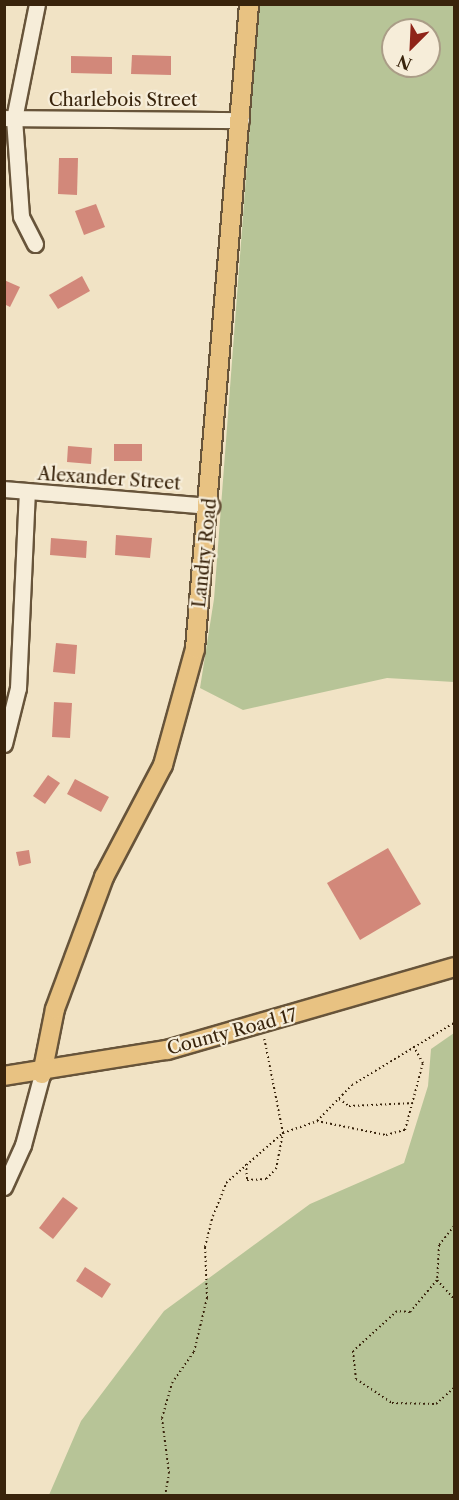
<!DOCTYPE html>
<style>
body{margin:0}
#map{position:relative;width:459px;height:1500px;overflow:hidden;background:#f1e3c5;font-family:"Libre Caslon Text",serif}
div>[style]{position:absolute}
.green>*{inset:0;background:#b7c497}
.building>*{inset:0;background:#d2887a}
.path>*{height:2px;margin-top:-1px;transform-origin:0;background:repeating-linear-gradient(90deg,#39240c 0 1.5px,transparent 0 4.5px)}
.roads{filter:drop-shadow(2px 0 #67543a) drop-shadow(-2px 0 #67543a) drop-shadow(0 2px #67543a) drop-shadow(0 -2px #67543a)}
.minor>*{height:15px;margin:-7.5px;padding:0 7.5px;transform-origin:7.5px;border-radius:7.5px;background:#f6edd9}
.major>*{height:18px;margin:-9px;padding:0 9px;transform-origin:9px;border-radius:9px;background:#e8c282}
span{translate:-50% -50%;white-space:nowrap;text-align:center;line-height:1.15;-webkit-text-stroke:4.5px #f6edd9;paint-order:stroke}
.street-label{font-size:18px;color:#39240c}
.frame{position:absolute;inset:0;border:6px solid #39240c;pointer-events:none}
.north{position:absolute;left:381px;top:18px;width:60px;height:60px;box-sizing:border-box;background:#f6edd9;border:2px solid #aa9d87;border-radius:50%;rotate:204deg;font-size:16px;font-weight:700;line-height:24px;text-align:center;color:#39240c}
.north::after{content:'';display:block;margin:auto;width:21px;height:27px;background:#8f2418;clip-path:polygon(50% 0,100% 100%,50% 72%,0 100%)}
</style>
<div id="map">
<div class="green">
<div style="clip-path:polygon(evenodd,259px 5px,454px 5px,454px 682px,387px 678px,243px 710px,200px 688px,214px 599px,259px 5px,393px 30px,429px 30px,429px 66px,393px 66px,393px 30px)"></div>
<div style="clip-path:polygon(454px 1033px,454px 1495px,49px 1495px,81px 1421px,164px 1311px,310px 1204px,404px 1163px,428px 1086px,431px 1049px)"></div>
</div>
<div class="building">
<div style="clip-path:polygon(132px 55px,171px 56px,171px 75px,131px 74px)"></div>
<div style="clip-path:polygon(71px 56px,112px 57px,112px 74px,71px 73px)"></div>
<div style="clip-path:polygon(59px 158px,78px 158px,77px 195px,58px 194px)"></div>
<div style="clip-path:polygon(96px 204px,105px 227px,84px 235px,75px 211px)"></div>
<div style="clip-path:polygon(82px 276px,90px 291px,58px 309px,49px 295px)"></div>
<div style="clip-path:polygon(4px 280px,20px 287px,10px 307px,4px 304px)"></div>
<div style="clip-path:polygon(114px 444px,142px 444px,142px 461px,114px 461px)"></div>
<div style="clip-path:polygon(68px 446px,92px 448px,91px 464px,67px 462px)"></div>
<div style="clip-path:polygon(116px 535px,152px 538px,150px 558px,115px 555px)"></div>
<div style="clip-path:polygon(51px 538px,87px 541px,86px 558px,50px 555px)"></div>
<div style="clip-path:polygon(56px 643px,77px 645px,75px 674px,53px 672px)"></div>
<div style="clip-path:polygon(54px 702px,72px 703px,70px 738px,52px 737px)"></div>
<div style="clip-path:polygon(48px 775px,60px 783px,45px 804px,33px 796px)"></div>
<div style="clip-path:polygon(75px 779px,109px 797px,101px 812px,67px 794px)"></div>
<div style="clip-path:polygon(388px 848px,421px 904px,360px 940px,327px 883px)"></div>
<div style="clip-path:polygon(29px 850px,31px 863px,19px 866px,16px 852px)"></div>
<div style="clip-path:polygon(63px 1197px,78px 1208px,53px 1239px,39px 1228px)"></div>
<div style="clip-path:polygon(85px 1267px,111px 1284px,102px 1298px,76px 1281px)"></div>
</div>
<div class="path">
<div style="left:339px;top:1099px;width:12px;rotate:35deg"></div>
<div style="left:349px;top:1106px;width:66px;rotate:-2.6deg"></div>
<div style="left:317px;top:1121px;width:70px;rotate:11.5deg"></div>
<div style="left:386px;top:1135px;width:20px;rotate:-15deg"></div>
<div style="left:405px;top:1130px;width:69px;rotate:-75deg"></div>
<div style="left:423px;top:1063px;width:20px;rotate:-120deg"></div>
<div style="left:246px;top:1164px;width:16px;rotate:86deg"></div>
<div style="left:247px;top:1180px;width:19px;rotate:-3deg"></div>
<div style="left:266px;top:1179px;width:14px;rotate:-45deg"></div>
<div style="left:276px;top:1169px;width:37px;rotate:-79deg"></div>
<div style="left:283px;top:1133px;width:36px;rotate:-19deg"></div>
<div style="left:317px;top:1121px;width:50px;rotate:-45.8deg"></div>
<div style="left:352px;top:1085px;width:119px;rotate:-31.3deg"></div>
<div style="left:454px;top:1226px;width:24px;rotate:128deg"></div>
<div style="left:439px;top:1245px;width:35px;rotate:93deg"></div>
<div style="left:437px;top:1280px;width:42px;rotate:130.2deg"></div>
<div style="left:410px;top:1312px;width:13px;rotate:-176deg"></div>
<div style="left:397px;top:1311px;width:59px;rotate:137.7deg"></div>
<div style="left:353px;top:1351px;width:28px;rotate:84deg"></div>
<div style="left:356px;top:1379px;width:43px;rotate:33.7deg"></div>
<div style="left:392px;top:1403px;width:44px;rotate:1.3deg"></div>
<div style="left:436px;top:1404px;width:24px;rotate:-42deg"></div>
<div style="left:437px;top:1280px;width:25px;rotate:48deg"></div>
<div style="left:165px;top:1496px;width:23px;rotate:-80deg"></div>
<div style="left:169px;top:1473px;width:55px;rotate:-97.3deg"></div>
<div style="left:162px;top:1418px;width:36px;rotate:-74deg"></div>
<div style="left:172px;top:1383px;width:38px;rotate:-55deg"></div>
<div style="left:194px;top:1352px;width:56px;rotate:-76.5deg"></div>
<div style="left:207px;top:1298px;width:51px;rotate:-92.2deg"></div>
<div style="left:205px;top:1247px;width:32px;rotate:-76deg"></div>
<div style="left:213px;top:1216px;width:35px;rotate:-68deg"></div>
<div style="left:226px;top:1183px;width:76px;rotate:-41.3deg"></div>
<div style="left:283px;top:1133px;width:98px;rotate:-101.2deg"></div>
</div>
<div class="roads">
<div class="minor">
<div style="left:4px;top:118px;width:237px;rotate:0.5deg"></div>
<div style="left:35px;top:244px;width:31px;rotate:-117deg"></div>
<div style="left:21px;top:216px;width:97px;rotate:-94.1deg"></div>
<div style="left:14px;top:119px;width:117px;rotate:-78.7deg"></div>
<div style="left:4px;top:489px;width:208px;rotate:4.7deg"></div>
<div style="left:4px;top:744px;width:58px;rotate:-76deg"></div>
<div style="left:18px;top:688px;width:195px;rotate:-87.4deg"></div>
<div style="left:4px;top:1187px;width:46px;rotate:-65.7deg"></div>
<div style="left:23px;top:1145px;width:73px;rotate:-75deg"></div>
</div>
<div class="major">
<div style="left:42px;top:1074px;width:66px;rotate:-78.7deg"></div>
<div style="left:55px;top:1009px;width:141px;rotate:-69.6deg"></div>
<div style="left:104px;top:877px;width:127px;rotate:-62.2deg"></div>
<div style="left:163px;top:765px;width:120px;rotate:-74.6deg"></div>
<div style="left:195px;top:649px;width:647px;rotate:-85.21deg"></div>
<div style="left:4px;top:1076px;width:165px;rotate:-9.1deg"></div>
<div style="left:167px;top:1050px;width:299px;rotate:-16.1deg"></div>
</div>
</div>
<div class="street-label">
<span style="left:123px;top:100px">Charlebois Street</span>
<span style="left:109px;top:479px;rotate:4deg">Alexander Street</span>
<span style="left:205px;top:553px;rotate:-84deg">Landry Road</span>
<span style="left:232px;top:1032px;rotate:-15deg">County Road 17</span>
</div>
<div class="frame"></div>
<div class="north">N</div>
</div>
